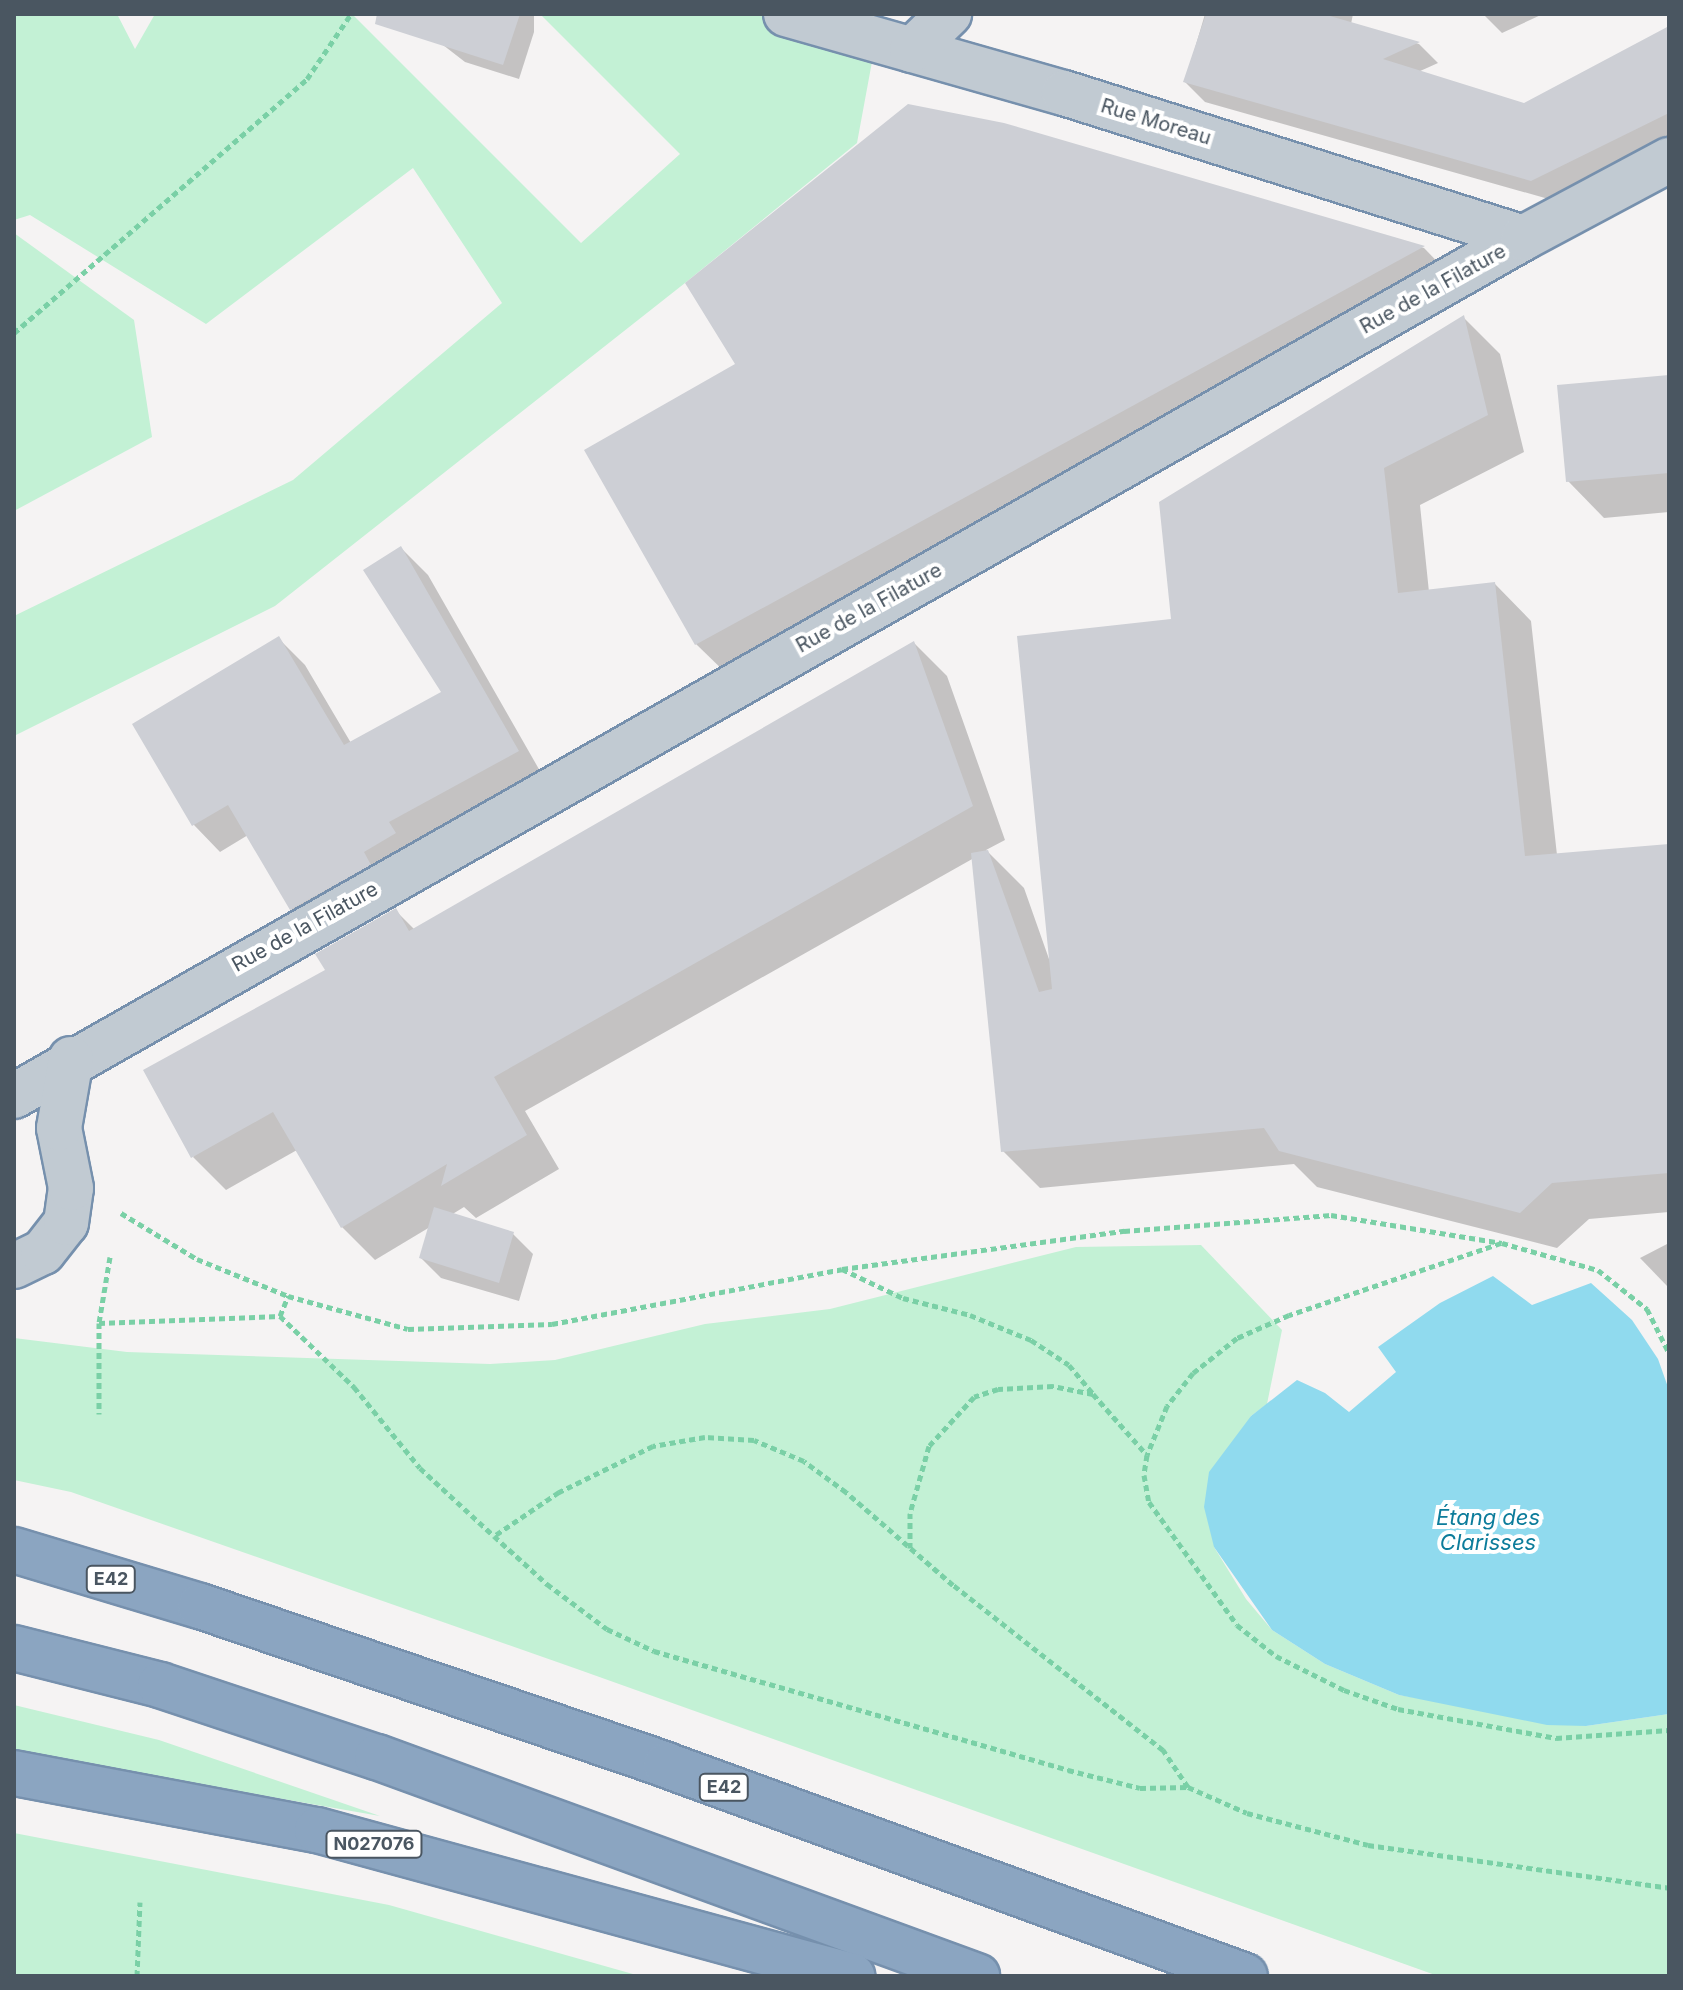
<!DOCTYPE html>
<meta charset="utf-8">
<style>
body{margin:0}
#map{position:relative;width:1683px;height:1990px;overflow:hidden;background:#f5f3f3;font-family:Inter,sans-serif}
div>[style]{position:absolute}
.green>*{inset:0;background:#c3f1d5}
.water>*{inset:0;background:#90daee}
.shadow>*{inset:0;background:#0003}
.building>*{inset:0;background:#cdcfd5}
.path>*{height:5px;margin-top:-2.5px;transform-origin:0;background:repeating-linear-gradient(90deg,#7ad0a6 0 6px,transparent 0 10px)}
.roads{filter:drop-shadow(2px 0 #7690ad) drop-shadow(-2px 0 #7690ad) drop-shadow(0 2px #7690ad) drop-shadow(0 -2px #7690ad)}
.street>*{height:44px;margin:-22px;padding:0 22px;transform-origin:22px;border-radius:22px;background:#c1cad2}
.highway>*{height:44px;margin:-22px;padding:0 22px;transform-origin:22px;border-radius:22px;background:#8ba5c1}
span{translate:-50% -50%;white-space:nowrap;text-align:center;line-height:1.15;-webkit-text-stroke:8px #fff;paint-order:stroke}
.shield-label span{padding:2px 6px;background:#fff;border:2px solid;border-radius:6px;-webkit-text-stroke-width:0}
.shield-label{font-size:18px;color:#4a5661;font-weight:700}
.street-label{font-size:20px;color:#4a5661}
.water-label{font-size:22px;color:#0c7c9b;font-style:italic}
.frame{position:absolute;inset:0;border:16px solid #4a5661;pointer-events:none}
</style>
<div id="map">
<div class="green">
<div style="clip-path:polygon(14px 14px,117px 14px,135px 49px,155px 14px,352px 14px,581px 243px,680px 154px,540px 14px,786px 14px,876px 40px,857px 143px,685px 283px,275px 606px,14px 736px,14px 616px,293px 480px,502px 303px,413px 168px,206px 324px,30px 215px,14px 220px)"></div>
<div style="clip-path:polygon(14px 233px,134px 320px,152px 437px,14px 511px)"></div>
<div style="clip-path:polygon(1201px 1245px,1282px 1330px,1267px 1404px,1251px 1416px,1214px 1547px,1246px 1599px,1272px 1630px,1325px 1664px,1399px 1695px,1586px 1726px,1669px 1714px,1669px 1976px,1438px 1976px,577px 1669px,71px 1492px,14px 1480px,14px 1338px,127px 1352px,490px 1364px,555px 1360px,705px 1324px,830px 1309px,1076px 1247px)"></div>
<div style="clip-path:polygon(14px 1705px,159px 1740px,380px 1816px,14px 1752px)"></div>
<div style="clip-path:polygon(14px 1833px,389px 1905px,640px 1976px,14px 1976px)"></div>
</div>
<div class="water">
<div style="clip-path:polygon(1493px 1276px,1532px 1305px,1591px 1283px,1632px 1320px,1658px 1359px,1669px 1390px,1669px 1714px,1586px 1726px,1547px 1725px,1399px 1695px,1325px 1664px,1272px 1630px,1214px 1547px,1204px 1507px,1209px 1472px,1251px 1416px,1297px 1380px,1325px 1393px,1349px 1412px,1396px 1372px,1378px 1347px,1440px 1303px)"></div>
</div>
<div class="shadow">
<div style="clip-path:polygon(403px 14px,534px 14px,534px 32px,519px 79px,465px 62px)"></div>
<div style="clip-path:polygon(1205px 14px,1353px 14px,1351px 24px,1419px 44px,1438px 63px,1418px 72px,1524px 105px,1669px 28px,1669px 141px,1552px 200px,1205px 102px,1185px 82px)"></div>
<div style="clip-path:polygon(1483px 14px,1543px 14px,1502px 33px)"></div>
<div style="clip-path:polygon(1003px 125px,1424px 248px,1457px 282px,731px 678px,696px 644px,738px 365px)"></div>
<div style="clip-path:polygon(1464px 318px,1500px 354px,1524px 452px,1420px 505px,1429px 592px,1495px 584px,1531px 621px,1557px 855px,1669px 846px,1669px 1212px,1589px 1219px,1557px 1248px,1317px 1187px,1294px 1164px,1040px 1188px,1003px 1151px,974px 858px,525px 1111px,559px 1169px,476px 1218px,464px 1207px,451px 1215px,513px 1234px,533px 1254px,519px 1301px,441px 1278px,421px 1258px,430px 1227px,375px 1260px,342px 1227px,297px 1150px,226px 1190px,193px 1157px,327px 971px,395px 910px,415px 930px,914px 643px,947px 676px,1005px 840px,986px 850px,1024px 888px,1049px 959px,1173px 620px)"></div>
<div style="clip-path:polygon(1669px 378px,1669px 512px,1604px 518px,1568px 481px)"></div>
<div style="clip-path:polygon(401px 548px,428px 575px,544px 778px,318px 936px,291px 909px,248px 835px,220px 852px,194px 825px,134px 725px,279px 639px,305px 665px,351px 743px,444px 693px)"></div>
<div style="clip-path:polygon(1669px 1243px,1669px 1288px,1640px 1258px)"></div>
</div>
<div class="building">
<div style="clip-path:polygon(377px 14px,520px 14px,503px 65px,375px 24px)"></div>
<div style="clip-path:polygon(1206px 14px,1323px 14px,1420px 42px,1383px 59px,1524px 103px,1669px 26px,1669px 113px,1531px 181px,1183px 82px)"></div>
<div style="clip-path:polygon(908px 104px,1004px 123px,1425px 246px,695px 645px,584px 450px,735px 364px,685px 283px)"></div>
<div style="clip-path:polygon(1464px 315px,1488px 415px,1384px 468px,1398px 593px,1495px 582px,1525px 856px,1669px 844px,1669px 1173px,1552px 1183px,1520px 1213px,1279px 1151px,1264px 1128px,1001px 1152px,971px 853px,988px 850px,1039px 992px,1052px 989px,1017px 636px,1171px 619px,1159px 502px)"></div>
<div style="clip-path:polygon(1669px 375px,1669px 473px,1566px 482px,1557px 385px)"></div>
<div style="clip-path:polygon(401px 546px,519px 751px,389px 822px,396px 833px,364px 852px,371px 865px,290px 910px,228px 805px,192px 826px,132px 724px,279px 636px,344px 745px,441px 692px,363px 570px)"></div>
<div style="clip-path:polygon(914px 641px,973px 806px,494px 1077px,527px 1135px,441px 1186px,447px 1164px,341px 1228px,273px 1112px,191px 1158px,143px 1070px,325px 970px,315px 954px,396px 908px,409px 931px)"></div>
<div style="clip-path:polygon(434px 1207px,514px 1232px,499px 1283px,419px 1258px)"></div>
</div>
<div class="path">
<div style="left:14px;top:333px;width:388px;rotate:-40.9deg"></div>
<div style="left:307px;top:79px;width:78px;rotate:-55.9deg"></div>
<div style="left:121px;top:1213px;width:89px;rotate:31.2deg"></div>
<div style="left:197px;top:1259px;width:98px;rotate:22.1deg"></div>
<div style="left:1501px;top:1243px;width:224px;rotate:161.2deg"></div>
<div style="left:1289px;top:1315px;width:57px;rotate:156.1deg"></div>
<div style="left:1237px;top:1338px;width:56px;rotate:141.5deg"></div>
<div style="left:1193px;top:1373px;width:42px;rotate:128.2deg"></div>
<div style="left:1167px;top:1406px;width:53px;rotate:112.2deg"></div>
<div style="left:1147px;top:1455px;width:20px;rotate:99deg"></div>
<div style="left:1144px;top:1475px;width:27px;rotate:80deg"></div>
<div style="left:1149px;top:1502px;width:151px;rotate:54.4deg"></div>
<div style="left:1237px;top:1625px;width:50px;rotate:38.5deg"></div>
<div style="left:1276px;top:1656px;width:76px;rotate:26.6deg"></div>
<div style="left:1344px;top:1690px;width:57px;rotate:19.4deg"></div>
<div style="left:1398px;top:1709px;width:161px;rotate:10.4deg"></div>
<div style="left:1556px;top:1738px;width:113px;rotate:-4deg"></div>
<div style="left:110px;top:1257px;width:67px;rotate:99.5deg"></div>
<div style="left:99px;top:1323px;width:181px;rotate:-2.2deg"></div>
<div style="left:280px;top:1316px;width:22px;rotate:-68deg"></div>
<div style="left:288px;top:1296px;width:124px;rotate:15.4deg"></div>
<div style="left:408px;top:1329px;width:144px;rotate:-2deg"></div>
<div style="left:552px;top:1324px;width:295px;rotate:-10.7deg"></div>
<div style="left:842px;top:1269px;width:285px;rotate:-7.7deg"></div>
<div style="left:1124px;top:1231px;width:208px;rotate:-4.4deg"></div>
<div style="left:1331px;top:1215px;width:173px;rotate:9.3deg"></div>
<div style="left:1502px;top:1243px;width:100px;rotate:15.7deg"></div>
<div style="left:1598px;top:1270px;width:63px;rotate:38.5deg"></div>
<div style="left:1647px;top:1309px;width:49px;rotate:63.4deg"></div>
<div style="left:842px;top:1269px;width:68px;rotate:25.4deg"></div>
<div style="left:903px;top:1298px;width:69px;rotate:14.2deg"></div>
<div style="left:970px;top:1315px;width:66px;rotate:22.3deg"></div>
<div style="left:1031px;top:1340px;width:45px;rotate:33.3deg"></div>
<div style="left:1069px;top:1365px;width:38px;rotate:50deg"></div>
<div style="left:1093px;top:1394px;width:41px;rotate:-168.7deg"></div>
<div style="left:1053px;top:1386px;width:55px;rotate:176.9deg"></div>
<div style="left:998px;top:1389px;width:25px;rotate:162deg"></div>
<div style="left:974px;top:1397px;width:67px;rotate:132.6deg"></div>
<div style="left:929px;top:1446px;width:70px;rotate:105.8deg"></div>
<div style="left:910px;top:1513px;width:35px;rotate:90deg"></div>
<div style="left:280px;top:1316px;width:103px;rotate:43.8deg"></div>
<div style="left:354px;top:1387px;width:104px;rotate:50.8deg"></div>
<div style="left:420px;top:1468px;width:100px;rotate:42.6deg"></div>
<div style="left:494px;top:1536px;width:72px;rotate:42.2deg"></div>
<div style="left:547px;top:1584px;width:75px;rotate:36.9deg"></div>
<div style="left:607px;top:1629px;width:52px;rotate:25.1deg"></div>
<div style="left:654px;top:1651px;width:431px;rotate:16deg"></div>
<div style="left:1068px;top:1770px;width:74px;rotate:14deg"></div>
<div style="left:1140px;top:1788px;width:48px;rotate:-1.2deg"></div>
<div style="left:1188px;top:1787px;width:45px;rotate:-124deg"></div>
<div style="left:1163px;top:1750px;width:267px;rotate:-141.8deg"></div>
<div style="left:953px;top:1585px;width:142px;rotate:-139deg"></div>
<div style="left:846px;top:1492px;width:52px;rotate:-143.6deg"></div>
<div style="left:804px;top:1461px;width:54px;rotate:-157.2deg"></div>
<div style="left:754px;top:1440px;width:49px;rotate:-176.5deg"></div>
<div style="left:705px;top:1437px;width:53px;rotate:170.2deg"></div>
<div style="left:653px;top:1446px;width:105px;rotate:153.9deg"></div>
<div style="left:559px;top:1492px;width:78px;rotate:145.9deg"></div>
<div style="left:99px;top:1323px;width:91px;rotate:90deg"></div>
<div style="left:1093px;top:1394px;width:81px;rotate:48.5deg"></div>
<div style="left:1188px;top:1787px;width:64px;rotate:23.8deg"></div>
<div style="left:1247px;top:1813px;width:125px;rotate:14.8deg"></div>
<div style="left:1368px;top:1845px;width:304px;rotate:8.1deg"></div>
<div style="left:137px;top:1976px;width:74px;rotate:-87.7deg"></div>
</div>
<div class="roads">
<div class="street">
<div style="left:786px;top:14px;width:289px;rotate:15.9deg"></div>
<div style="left:1064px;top:93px;width:481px;rotate:17.5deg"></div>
<div style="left:912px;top:50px;width:52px;rotate:-44.2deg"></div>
<div style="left:14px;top:1096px;width:1736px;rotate:-29.62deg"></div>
<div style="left:1523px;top:238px;width:166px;rotate:-28.1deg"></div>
<div style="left:14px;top:1266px;width:32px;rotate:-26deg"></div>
<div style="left:43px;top:1252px;width:37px;rotate:-52deg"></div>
<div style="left:66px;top:1223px;width:35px;rotate:-82deg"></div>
<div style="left:71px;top:1188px;width:61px;rotate:-101.3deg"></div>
<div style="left:59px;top:1128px;width:70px;rotate:-80.1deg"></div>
</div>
<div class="highway">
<div style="left:14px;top:1550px;width:194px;rotate:16.8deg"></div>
<div style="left:200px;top:1606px;width:492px;rotate:18.8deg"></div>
<div style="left:666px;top:1765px;width:616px;rotate:20.02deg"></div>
<div style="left:14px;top:1648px;width:151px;rotate:14.2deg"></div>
<div style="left:160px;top:1685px;width:229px;rotate:18.4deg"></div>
<div style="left:377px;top:1757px;width:639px;rotate:20.05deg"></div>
<div style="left:14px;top:1773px;width:308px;rotate:10.7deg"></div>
<div style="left:317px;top:1830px;width:555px;rotate:15.26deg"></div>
</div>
</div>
<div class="shield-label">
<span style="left:111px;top:1579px">E42</span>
<span style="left:724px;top:1787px">E42</span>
<span style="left:374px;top:1844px">N027076</span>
</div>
<div class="street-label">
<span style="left:1156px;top:122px;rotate:17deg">Rue Moreau</span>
<span style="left:1433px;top:289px;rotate:-29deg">Rue de la Filature</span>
<span style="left:869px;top:608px;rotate:-29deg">Rue de la Filature</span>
<span style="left:305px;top:927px;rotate:-29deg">Rue de la Filature</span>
</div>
<div class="water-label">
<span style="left:1488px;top:1530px">Étang des<br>Clarisses</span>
</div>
<div class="frame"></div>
</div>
